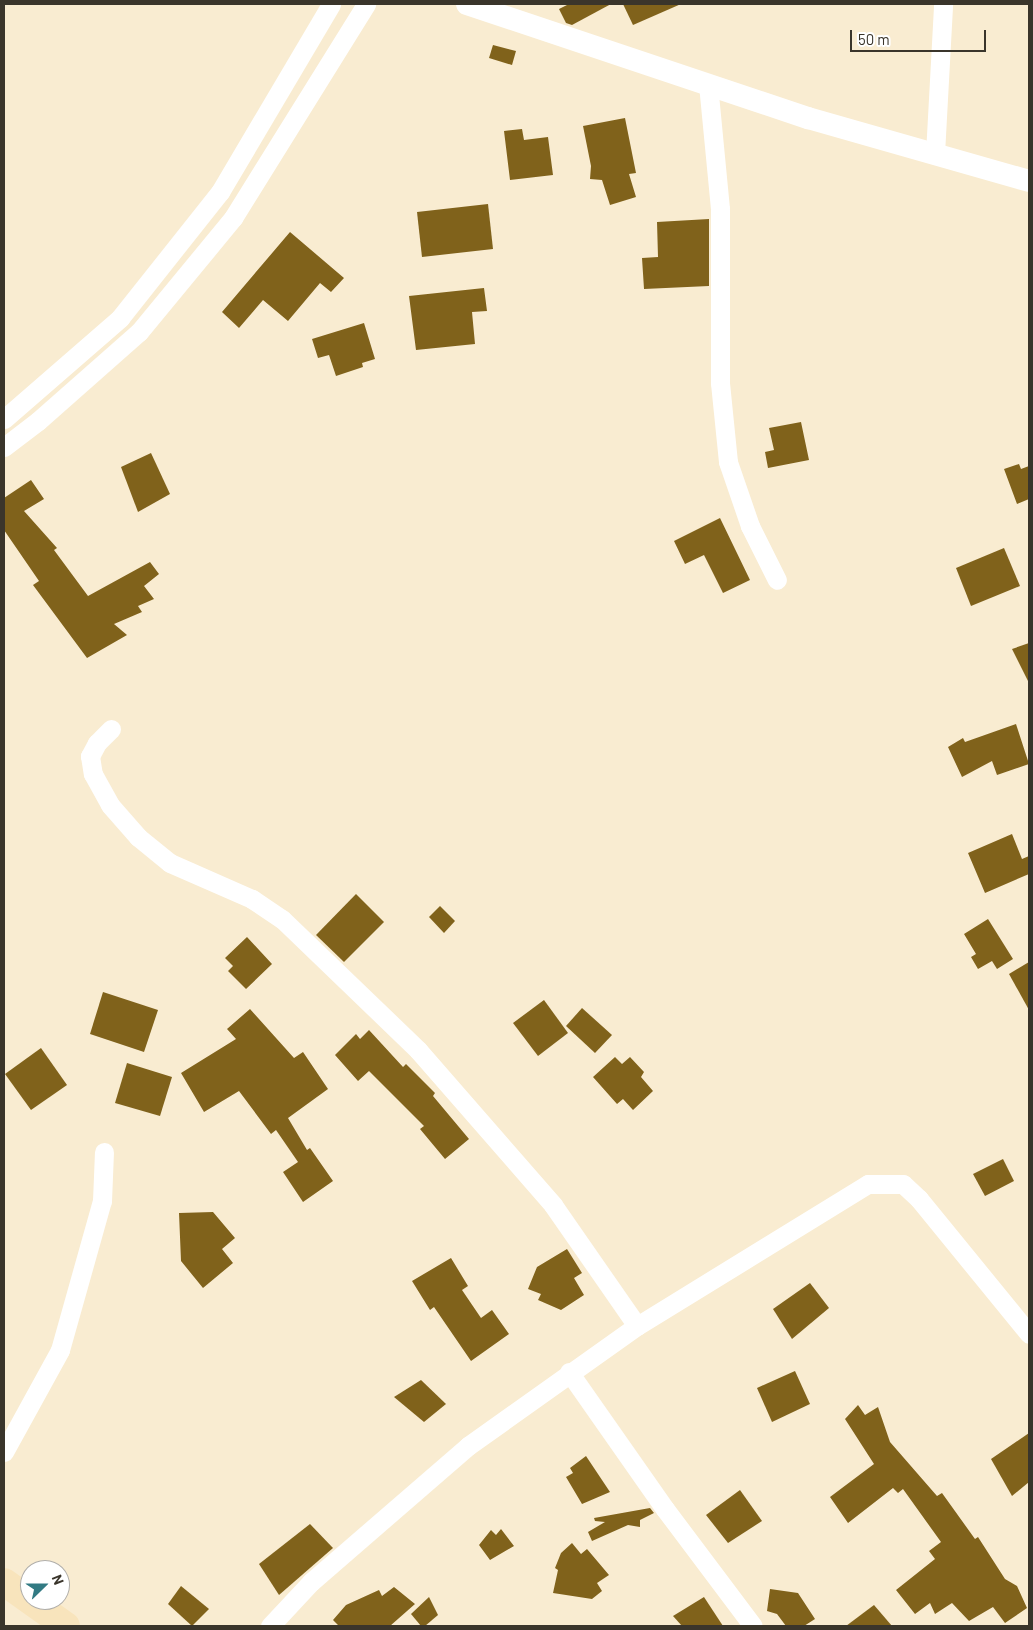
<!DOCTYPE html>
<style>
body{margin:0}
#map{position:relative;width:1033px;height:1630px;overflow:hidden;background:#f9ecd1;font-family:Barlow,sans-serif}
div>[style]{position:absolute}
.building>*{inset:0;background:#80621b}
.minor>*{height:19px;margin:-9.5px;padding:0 9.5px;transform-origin:9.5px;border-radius:9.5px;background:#fff}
.tertiary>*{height:22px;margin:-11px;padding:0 11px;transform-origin:11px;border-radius:11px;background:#fff}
.primary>*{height:28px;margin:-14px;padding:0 14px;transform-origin:14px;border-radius:14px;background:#f8e4bc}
span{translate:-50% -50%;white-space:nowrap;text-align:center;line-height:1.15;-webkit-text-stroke:5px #fff;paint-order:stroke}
.frame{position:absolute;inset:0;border:5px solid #3a352b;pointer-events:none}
.north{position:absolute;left:20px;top:1560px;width:50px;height:50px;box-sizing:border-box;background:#fff;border:1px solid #b0aeaa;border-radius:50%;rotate:68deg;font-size:14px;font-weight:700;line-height:20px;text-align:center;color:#3a352b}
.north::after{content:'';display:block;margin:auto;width:18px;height:22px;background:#327a83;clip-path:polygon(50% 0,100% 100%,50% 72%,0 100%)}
.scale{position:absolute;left:850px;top:30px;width:136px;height:22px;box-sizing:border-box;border:2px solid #3a352b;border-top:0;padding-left:6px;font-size:15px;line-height:18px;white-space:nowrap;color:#3a352b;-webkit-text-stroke:4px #fff;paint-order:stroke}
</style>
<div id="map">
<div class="building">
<div style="clip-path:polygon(569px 4px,611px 4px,572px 25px,566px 23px,559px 9px)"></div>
<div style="clip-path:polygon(623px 4px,681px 4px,633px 25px)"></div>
<div style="clip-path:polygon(493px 45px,516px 51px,512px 65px,489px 58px)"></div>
<div style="clip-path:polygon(625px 118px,636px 173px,629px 174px,636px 197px,610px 205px,602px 180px,590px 179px,591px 166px,583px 126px)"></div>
<div style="clip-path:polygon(522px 129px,524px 140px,548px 137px,553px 175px,510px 180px,504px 131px)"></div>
<div style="clip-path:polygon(488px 204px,493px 249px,422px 257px,417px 212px)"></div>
<div style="clip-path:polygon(709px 219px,709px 286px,644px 289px,642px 258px,658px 257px,657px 222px)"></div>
<div style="clip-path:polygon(290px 232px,344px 278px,331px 292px,320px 283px,288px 321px,263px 300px,239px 328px,222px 312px)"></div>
<div style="clip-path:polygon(484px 288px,487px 311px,472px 312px,475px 344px,416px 350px,409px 296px)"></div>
<div style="clip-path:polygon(364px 323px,375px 359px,362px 363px,363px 367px,336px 376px,329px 355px,318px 358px,312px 339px)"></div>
<div style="clip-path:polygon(801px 422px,809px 460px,768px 468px,765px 452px,774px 450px,769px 428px)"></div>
<div style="clip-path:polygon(151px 453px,170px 494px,138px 512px,121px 467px)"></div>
<div style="clip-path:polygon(1019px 464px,1021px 469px,1029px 466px,1029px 499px,1017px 504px,1004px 469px)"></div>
<div style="clip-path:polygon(31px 480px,44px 499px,24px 511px,57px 548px,54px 550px,88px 596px,150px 562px,159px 574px,144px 586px,154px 599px,138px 606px,142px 612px,114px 624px,127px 635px,87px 658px,33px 585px,39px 581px,4px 530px,4px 498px)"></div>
<div style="clip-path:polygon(720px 518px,750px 580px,723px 593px,704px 555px,685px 564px,674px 541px)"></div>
<div style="clip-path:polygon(1004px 548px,1020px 586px,971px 606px,956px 568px)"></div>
<div style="clip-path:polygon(1029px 643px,1029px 683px,1012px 649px)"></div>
<div style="clip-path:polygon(1016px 724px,1029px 764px,997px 775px,992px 761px,962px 777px,948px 747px,963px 738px,965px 742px)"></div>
<div style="clip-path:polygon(1012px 834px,1022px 859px,1029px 856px,1029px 874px,985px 893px,968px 853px)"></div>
<div style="clip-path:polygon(356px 894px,384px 922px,344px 962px,316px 935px)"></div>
<div style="clip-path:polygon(440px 906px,455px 921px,444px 933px,429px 917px)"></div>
<div style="clip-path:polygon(988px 919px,1013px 959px,997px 969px,992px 961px,978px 969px,971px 957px,976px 954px,964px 934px)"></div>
<div style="clip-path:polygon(247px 937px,272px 964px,246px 989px,228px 971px,233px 966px,225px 958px)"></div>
<div style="clip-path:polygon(1029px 962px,1029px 1010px,1009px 974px)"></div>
<div style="clip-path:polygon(103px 992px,158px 1010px,144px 1052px,90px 1034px)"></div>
<div style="clip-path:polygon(544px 1000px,568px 1033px,538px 1056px,513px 1023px)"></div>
<div style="clip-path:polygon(582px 1008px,612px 1035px,595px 1053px,566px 1026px)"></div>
<div style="clip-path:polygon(250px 1009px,294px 1058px,303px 1052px,328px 1089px,288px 1118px,307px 1150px,310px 1148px,333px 1181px,303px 1202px,283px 1172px,298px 1162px,276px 1130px,271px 1134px,239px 1091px,204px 1112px,181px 1073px,236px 1039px,227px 1029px)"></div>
<div style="clip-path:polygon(369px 1030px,403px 1067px,406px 1064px,435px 1093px,433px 1096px,469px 1139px,445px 1159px,420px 1129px,424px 1126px,369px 1071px,358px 1081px,335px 1055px,356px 1034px,360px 1039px)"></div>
<div style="clip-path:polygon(41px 1048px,67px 1085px,31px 1110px,5px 1074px)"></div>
<div style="clip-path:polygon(615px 1057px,622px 1064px,630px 1057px,644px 1072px,641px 1077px,653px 1091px,633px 1110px,623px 1099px,617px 1104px,593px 1077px)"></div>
<div style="clip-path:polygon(127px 1063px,172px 1077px,160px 1116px,115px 1103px)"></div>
<div style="clip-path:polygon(1003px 1159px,1014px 1181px,985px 1196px,973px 1174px)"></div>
<div style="clip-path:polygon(213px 1212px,235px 1238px,222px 1249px,233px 1263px,203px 1288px,181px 1261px,179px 1213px)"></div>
<div style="clip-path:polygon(567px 1249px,582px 1273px,574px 1278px,584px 1295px,561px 1310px,538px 1300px,541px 1294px,528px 1289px,537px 1267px)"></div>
<div style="clip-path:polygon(451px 1258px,468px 1286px,462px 1290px,481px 1318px,492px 1310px,509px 1334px,471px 1361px,434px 1307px,430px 1310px,412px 1281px)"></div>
<div style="clip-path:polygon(810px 1283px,829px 1308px,792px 1339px,773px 1309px)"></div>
<div style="clip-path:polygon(795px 1371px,810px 1404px,772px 1422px,757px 1388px)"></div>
<div style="clip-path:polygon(421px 1380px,446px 1404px,424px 1422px,394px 1397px)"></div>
<div style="clip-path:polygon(858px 1405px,865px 1415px,878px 1407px,890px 1442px,937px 1496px,942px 1493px,975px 1539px,978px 1537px,1005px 1579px,1017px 1586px,1027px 1608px,1005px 1623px,993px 1607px,969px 1621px,952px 1603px,935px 1614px,930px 1603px,915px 1614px,896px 1590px,935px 1559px,929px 1551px,941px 1542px,903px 1489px,898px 1493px,893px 1488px,848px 1523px,830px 1497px,874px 1464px,845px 1419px)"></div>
<div style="clip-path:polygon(1029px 1433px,1029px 1482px,1012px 1496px,991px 1459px)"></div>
<div style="clip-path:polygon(586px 1456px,610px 1492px,582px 1504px,566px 1477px,573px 1473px,570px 1468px)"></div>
<div style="clip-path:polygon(740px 1490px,762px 1521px,728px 1543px,706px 1515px)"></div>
<div style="clip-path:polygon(650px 1508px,654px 1513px,640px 1520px,640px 1527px,628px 1525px,592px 1541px,588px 1532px,605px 1522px,595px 1521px,594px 1518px)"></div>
<div style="clip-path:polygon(310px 1524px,333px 1548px,279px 1595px,259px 1564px)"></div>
<div style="clip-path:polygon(501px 1529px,514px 1546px,490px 1560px,479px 1545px,491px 1530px,496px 1535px)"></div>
<div style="clip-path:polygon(572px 1543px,581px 1554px,587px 1549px,609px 1575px,597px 1583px,602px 1591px,592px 1599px,553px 1593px,558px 1570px,555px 1568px,561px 1553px)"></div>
<div style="clip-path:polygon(181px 1586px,209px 1609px,192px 1626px,168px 1604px)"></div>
<div style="clip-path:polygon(394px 1587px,415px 1604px,390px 1626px,339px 1626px,333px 1620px,346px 1605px,379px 1590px,382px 1596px)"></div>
<div style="clip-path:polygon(770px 1589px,798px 1593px,815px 1619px,804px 1626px,786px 1626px,777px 1614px,767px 1611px)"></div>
<div style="clip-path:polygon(429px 1597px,438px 1615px,425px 1626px,421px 1626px,411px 1614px)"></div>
<div style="clip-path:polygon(704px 1597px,723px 1626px,682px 1626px,673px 1616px)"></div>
<div style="clip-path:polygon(874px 1605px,892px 1626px,846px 1626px)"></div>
</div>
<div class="minor">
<div style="left:708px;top:84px;width:126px;rotate:84.5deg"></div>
<div style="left:720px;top:209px;width:174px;rotate:90deg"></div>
<div style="left:720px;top:383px;width:79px;rotate:84.2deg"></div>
<div style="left:728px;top:462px;width:68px;rotate:71deg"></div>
<div style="left:750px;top:526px;width:60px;rotate:63.4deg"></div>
<div style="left:935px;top:154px;width:150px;rotate:-86.9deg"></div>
<div style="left:4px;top:419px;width:154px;rotate:-41deg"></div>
<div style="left:120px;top:318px;width:161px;rotate:-51.6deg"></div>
<div style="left:220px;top:192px;width:218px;rotate:-59.4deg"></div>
<div style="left:4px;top:447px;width:43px;rotate:-37.4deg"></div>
<div style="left:38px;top:421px;width:135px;rotate:-41.4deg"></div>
<div style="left:139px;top:332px;width:148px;rotate:-50.5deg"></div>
<div style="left:233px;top:218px;width:252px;rotate:-58.1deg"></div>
<div style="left:111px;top:729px;width:20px;rotate:135deg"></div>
<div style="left:97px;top:743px;width:15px;rotate:118deg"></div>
<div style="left:90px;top:756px;width:18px;rotate:81deg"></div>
<div style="left:93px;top:774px;width:35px;rotate:61deg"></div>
<div style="left:110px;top:805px;width:43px;rotate:48.8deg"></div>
<div style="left:138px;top:837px;width:41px;rotate:39.1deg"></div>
<div style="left:170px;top:863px;width:90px;rotate:23.7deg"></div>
<div style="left:252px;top:899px;width:36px;rotate:34deg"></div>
<div style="left:282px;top:919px;width:189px;rotate:43.9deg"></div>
<div style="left:418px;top:1050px;width:206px;rotate:48.9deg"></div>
<div style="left:553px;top:1205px;width:147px;rotate:55.2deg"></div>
<div style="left:569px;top:1372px;width:167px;rotate:55deg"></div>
<div style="left:665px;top:1509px;width:146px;rotate:53.1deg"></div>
<div style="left:4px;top:1452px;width:116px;rotate:-61.2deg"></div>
<div style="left:60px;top:1350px;width:155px;rotate:-74.3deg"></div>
<div style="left:102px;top:1201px;width:49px;rotate:-87.7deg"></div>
<div style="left:270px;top:1626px;width:60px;rotate:-47deg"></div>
<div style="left:311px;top:1582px;width:208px;rotate:-40.9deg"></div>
<div style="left:468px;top:1446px;width:207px;rotate:-35.4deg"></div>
<div style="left:637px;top:1326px;width:271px;rotate:-31.6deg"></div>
<div style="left:868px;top:1184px;width:35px"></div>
<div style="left:903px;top:1184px;width:22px;rotate:43deg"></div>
<div style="left:919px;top:1199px;width:174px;rotate:50.8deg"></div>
</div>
<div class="tertiary">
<div style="left:467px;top:4px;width:360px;rotate:18.5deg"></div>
<div style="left:808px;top:118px;width:230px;rotate:15.9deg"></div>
</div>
<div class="primary">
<div style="left:4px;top:1582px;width:76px;rotate:35.4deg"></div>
</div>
<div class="frame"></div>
<div class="north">N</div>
<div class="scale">50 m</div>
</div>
